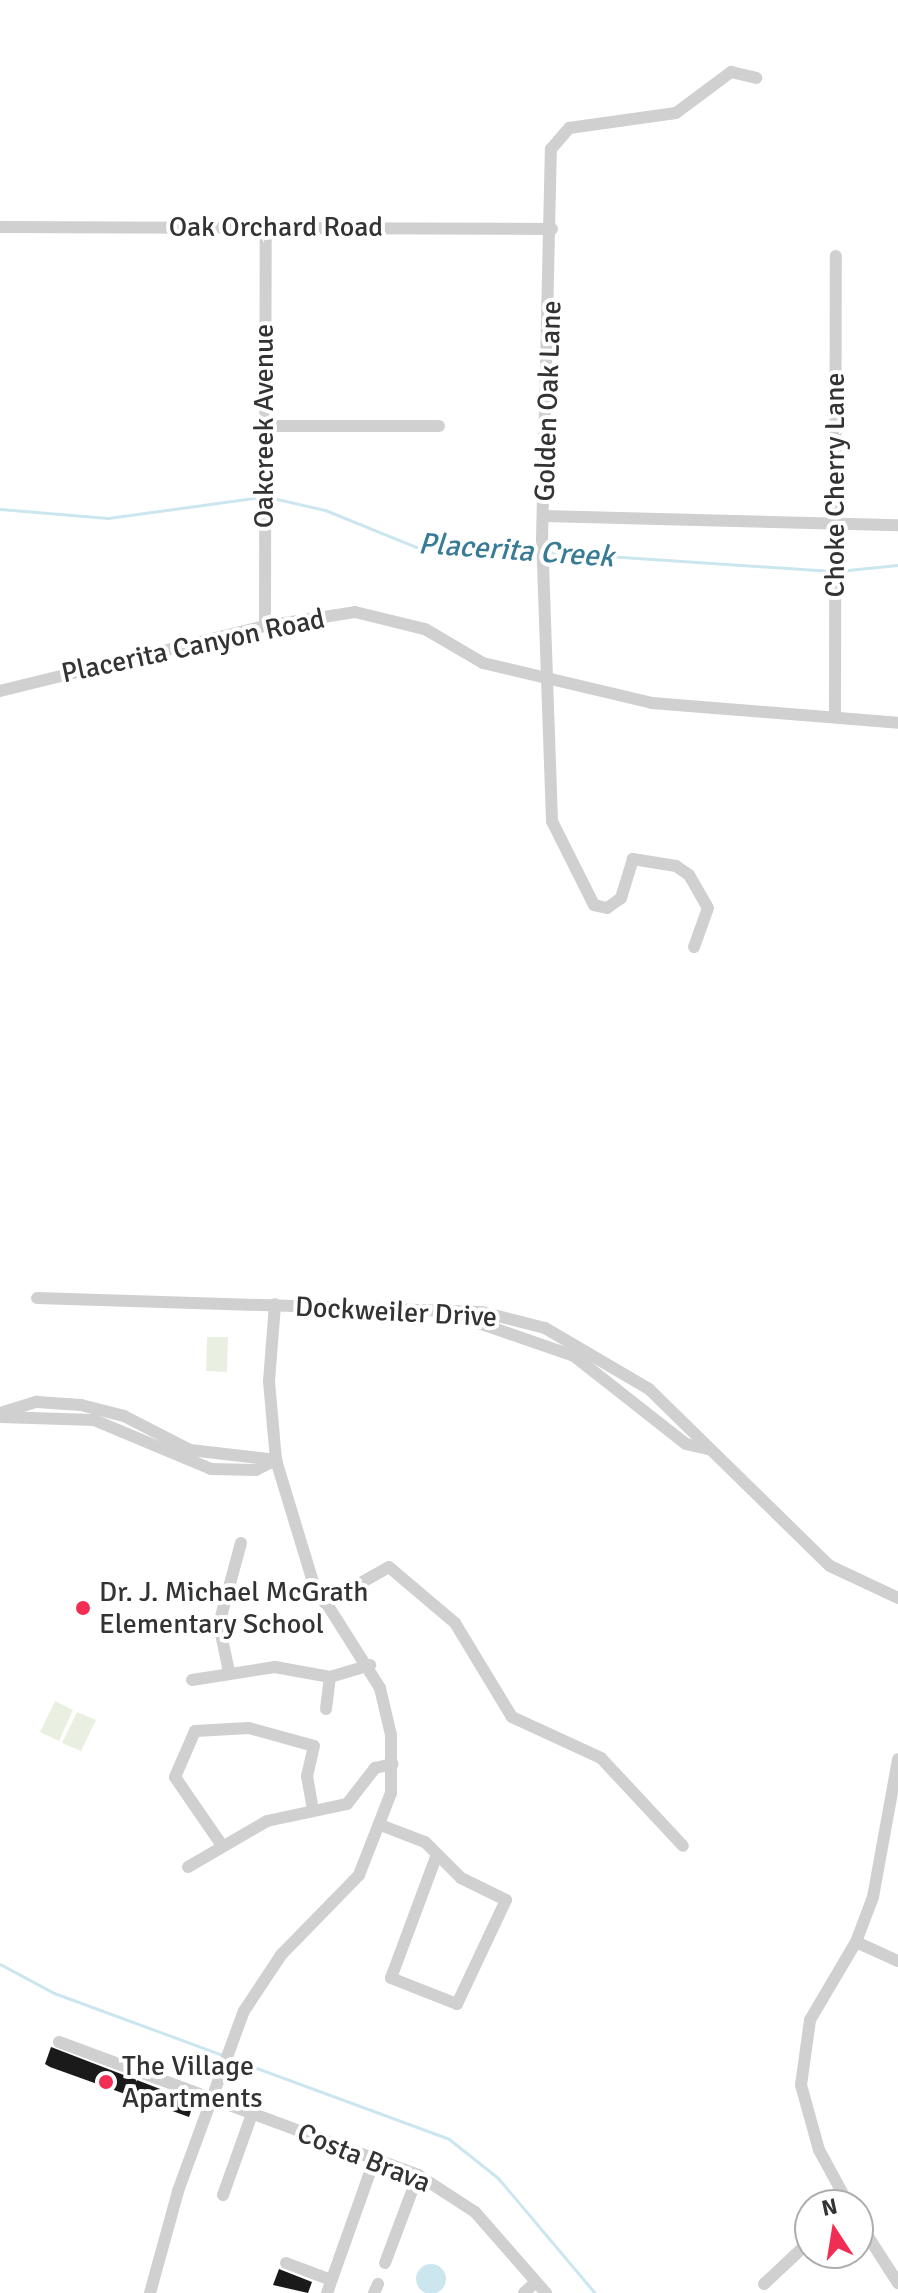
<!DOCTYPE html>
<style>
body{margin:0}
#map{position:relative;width:898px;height:2293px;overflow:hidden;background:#fff;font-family:Signika,sans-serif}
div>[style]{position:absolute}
.green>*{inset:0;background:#eaf0e1}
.water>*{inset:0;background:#cce6f0}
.round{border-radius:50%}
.stream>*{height:3px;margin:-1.5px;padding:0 1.5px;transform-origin:1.5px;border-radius:1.5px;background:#cce6f0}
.building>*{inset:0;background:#1a1a1a}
.minor>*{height:12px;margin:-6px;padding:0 6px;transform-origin:6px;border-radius:6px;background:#d0d0d0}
.dots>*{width:22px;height:22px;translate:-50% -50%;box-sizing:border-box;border:4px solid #fff;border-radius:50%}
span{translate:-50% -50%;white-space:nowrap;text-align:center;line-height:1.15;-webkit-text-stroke:8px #fff;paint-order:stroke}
.street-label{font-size:28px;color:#333}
.poi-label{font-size:28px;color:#333}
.left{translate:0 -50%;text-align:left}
.water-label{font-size:30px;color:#377b95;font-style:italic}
.north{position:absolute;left:794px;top:2189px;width:80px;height:80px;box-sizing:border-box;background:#fff;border:2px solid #adadad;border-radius:50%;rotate:348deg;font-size:22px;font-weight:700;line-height:32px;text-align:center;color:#333}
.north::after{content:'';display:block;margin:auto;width:28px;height:36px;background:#f12d53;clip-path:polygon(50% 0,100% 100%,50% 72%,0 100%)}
</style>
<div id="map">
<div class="green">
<div style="clip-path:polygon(207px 1337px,228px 1337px,227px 1372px,206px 1371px)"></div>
<div style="clip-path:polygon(55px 1701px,73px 1710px,59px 1741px,40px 1732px)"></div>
<div style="clip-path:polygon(77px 1712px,96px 1720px,81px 1751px,62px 1743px)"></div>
</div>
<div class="water">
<div class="round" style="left:416px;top:2264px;width:30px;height:30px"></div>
</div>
<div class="stream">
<div style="left:268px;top:497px;width:58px;rotate:12.8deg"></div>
<div style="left:325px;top:510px;width:98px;rotate:22.1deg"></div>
<div style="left:416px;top:547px;width:123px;rotate:2.3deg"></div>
<div style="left:0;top:509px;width:108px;rotate:4.8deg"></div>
<div style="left:108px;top:518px;width:154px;rotate:-7.8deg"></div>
<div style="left:547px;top:552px;width:285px;rotate:3.8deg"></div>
<div style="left:838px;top:571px;width:60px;rotate:-5.7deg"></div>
<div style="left:0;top:1964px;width:61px;rotate:28.2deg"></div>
<div style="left:54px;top:1993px;width:182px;rotate:20.2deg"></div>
<div style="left:232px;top:2059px;width:231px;rotate:20.2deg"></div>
<div style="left:449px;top:2139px;width:63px;rotate:38.5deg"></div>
<div style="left:498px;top:2178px;width:150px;rotate:49.9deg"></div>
</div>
<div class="building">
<div style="clip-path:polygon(51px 2047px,194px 2102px,189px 2117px,50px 2067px,45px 2064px)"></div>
<div style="clip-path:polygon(279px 2269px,312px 2282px,308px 2293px,273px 2285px)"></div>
</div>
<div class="minor">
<div style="left:0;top:227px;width:552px;rotate:0.21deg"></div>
<div style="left:263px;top:426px;width:176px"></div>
<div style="left:544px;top:516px;width:354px;rotate:1.5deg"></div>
<div style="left:265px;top:626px;width:401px;rotate:-89.9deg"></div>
<div style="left:0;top:691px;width:273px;rotate:-13.8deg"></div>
<div style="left:265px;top:626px;width:91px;rotate:-8.8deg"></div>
<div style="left:355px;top:612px;width:72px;rotate:13.7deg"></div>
<div style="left:425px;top:629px;width:67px;rotate:30.4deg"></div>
<div style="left:483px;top:663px;width:174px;rotate:13.3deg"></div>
<div style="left:652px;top:703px;width:247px;rotate:4.6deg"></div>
<div style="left:835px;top:714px;width:458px;rotate:-89.9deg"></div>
<div style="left:694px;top:947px;width:41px;rotate:-70.3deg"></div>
<div style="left:708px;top:908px;width:38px;rotate:-120deg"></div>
<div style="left:689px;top:875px;width:16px;rotate:-145deg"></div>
<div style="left:676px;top:866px;width:44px;rotate:-170.8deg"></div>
<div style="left:633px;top:859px;width:41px;rotate:107.1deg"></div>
<div style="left:621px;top:898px;width:17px;rotate:144deg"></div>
<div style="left:607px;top:908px;width:13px;rotate:-167deg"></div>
<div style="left:594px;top:905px;width:94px;rotate:-116.6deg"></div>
<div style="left:552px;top:821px;width:281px;rotate:-92deg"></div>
<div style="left:542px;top:540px;width:391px;rotate:-88.7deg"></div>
<div style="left:551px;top:149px;width:28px;rotate:-49deg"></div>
<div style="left:569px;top:128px;width:108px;rotate:-8deg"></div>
<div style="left:676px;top:113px;width:69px;rotate:-36.7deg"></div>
<div style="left:731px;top:72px;width:26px;rotate:13deg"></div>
<div style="left:37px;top:1298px;width:445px;rotate:1.8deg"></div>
<div style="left:482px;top:1312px;width:65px;rotate:14.3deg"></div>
<div style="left:545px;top:1328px;width:121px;rotate:30.4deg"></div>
<div style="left:649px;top:1389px;width:253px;rotate:44.4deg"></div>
<div style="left:830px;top:1566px;width:75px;rotate:25.2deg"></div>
<div style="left:447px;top:1312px;width:134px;rotate:19.1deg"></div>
<div style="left:574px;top:1356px;width:142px;rotate:38.2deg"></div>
<div style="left:686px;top:1444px;width:22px;rotate:13deg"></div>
<div style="left:0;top:1413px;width:39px;rotate:-17deg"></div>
<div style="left:37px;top:1402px;width:44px;rotate:3.9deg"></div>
<div style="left:81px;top:1405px;width:44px;rotate:14.3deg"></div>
<div style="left:124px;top:1416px;width:74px;rotate:27.3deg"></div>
<div style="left:190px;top:1450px;width:87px;rotate:6.6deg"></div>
<div style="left:0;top:1417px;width:94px;rotate:1.8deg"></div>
<div style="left:94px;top:1420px;width:127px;rotate:22.7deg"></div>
<div style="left:211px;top:1469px;width:45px;rotate:1.3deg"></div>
<div style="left:256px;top:1470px;width:22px;rotate:-27deg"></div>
<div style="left:325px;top:1603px;width:73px;rotate:-29.4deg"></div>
<div style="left:389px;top:1567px;width:87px;rotate:40.3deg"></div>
<div style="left:455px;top:1623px;width:110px;rotate:58.8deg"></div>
<div style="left:512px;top:1717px;width:98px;rotate:24.7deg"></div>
<div style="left:601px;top:1758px;width:120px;rotate:47deg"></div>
<div style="left:229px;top:1672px;width:49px;rotate:-101.8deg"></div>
<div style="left:219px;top:1624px;width:84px;rotate:-74.8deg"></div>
<div style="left:192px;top:1680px;width:84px;rotate:-8.9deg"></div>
<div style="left:275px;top:1667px;width:56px;rotate:10.3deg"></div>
<div style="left:330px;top:1677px;width:42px;rotate:-16.7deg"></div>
<div style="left:326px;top:1709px;width:32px;rotate:-83deg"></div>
<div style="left:383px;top:1826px;width:45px;rotate:20.9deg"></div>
<div style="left:425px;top:1842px;width:51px;rotate:45deg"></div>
<div style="left:461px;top:1878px;width:50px;rotate:26.1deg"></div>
<div style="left:506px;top:1900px;width:115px;rotate:115.2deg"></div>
<div style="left:457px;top:2004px;width:71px;rotate:-158.5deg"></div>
<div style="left:391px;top:1978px;width:129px;rotate:-69.6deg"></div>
<div style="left:221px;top:1844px;width:81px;rotate:-124.5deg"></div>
<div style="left:175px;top:1777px;width:50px;rotate:-66.5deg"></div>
<div style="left:195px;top:1731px;width:54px;rotate:-3.2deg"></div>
<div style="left:249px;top:1728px;width:67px;rotate:15.5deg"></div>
<div style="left:314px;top:1746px;width:31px;rotate:103deg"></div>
<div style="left:307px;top:1776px;width:34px;rotate:80deg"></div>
<div style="left:188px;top:1867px;width:91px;rotate:-30.2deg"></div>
<div style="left:267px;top:1821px;width:82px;rotate:-12deg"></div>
<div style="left:347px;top:1804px;width:46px;rotate:-52.1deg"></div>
<div style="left:375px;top:1768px;width:18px;rotate:-13deg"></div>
<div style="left:856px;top:1942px;width:46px;rotate:24.3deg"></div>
<div style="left:59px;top:2042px;width:383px;rotate:20.3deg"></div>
<div style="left:418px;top:2175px;width:68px;rotate:33deg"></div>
<div style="left:475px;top:2212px;width:108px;rotate:48.8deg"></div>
<div style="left:223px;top:2195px;width:86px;rotate:-70.3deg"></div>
<div style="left:849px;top:2205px;width:63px;rotate:-118.6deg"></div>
<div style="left:819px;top:2150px;width:67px;rotate:-105.5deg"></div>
<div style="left:801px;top:2085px;width:66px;rotate:-82.1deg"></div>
<div style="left:810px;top:2020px;width:91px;rotate:-59.5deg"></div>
<div style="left:856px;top:1942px;width:48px;rotate:-69.3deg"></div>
<div style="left:873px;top:1897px;width:140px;rotate:-79.7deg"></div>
<div style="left:858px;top:2221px;width:74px;rotate:57.2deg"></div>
<div style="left:286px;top:2263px;width:48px;rotate:20.7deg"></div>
<div style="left:385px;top:2263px;width:94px;rotate:-69.4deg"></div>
<div style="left:764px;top:2284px;width:63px;rotate:-43.1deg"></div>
<div style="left:150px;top:2293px;width:106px;rotate:-74.6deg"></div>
<div style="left:178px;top:2191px;width:192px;rotate:-69.9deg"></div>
<div style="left:244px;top:2011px;width:67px;rotate:-56.5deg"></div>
<div style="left:281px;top:1955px;width:112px;rotate:-45.7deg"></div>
<div style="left:359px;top:1875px;width:88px;rotate:-68.7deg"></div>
<div style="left:391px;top:1793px;width:58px;rotate:-90deg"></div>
<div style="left:391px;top:1735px;width:48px;rotate:-103.2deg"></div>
<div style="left:380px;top:1688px;width:125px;rotate:-122.3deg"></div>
<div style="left:313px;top:1582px;width:127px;rotate:-106.9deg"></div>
<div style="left:276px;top:1460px;width:79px;rotate:-95.1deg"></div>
<div style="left:269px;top:1381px;width:77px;rotate:-85.5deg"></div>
<div style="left:327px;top:2293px;width:143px;rotate:-70.4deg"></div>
<div style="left:374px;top:2293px;width:10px;rotate:-66deg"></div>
<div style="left:524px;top:2293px;width:16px;rotate:-43deg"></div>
</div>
<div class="dots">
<div style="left:83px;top:1608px;background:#f12d53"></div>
<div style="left:106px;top:2082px;background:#f12d53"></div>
</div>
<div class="street-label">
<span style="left:276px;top:227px">Oak Orchard Road</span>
<span style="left:548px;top:401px;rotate:-88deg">Golden Oak Lane</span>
<span style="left:264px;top:426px;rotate:-90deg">Oakcreek Avenue</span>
<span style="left:835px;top:485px;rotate:-90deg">Choke Cherry Lane</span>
<span style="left:193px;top:646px;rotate:-12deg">Placerita Canyon Road</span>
<span style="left:396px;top:1312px;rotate:3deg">Dockweiler Drive</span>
<span style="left:364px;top:2158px;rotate:22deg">Costa Brava</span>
</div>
<div class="poi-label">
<span class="left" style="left:99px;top:1608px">Dr. J. Michael McGrath<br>Elementary School</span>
<span class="left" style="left:122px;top:2082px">The Village<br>Apartments</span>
</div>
<div class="water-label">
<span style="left:516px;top:551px;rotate:4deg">Placerita Creek</span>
</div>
<div class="north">N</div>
</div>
